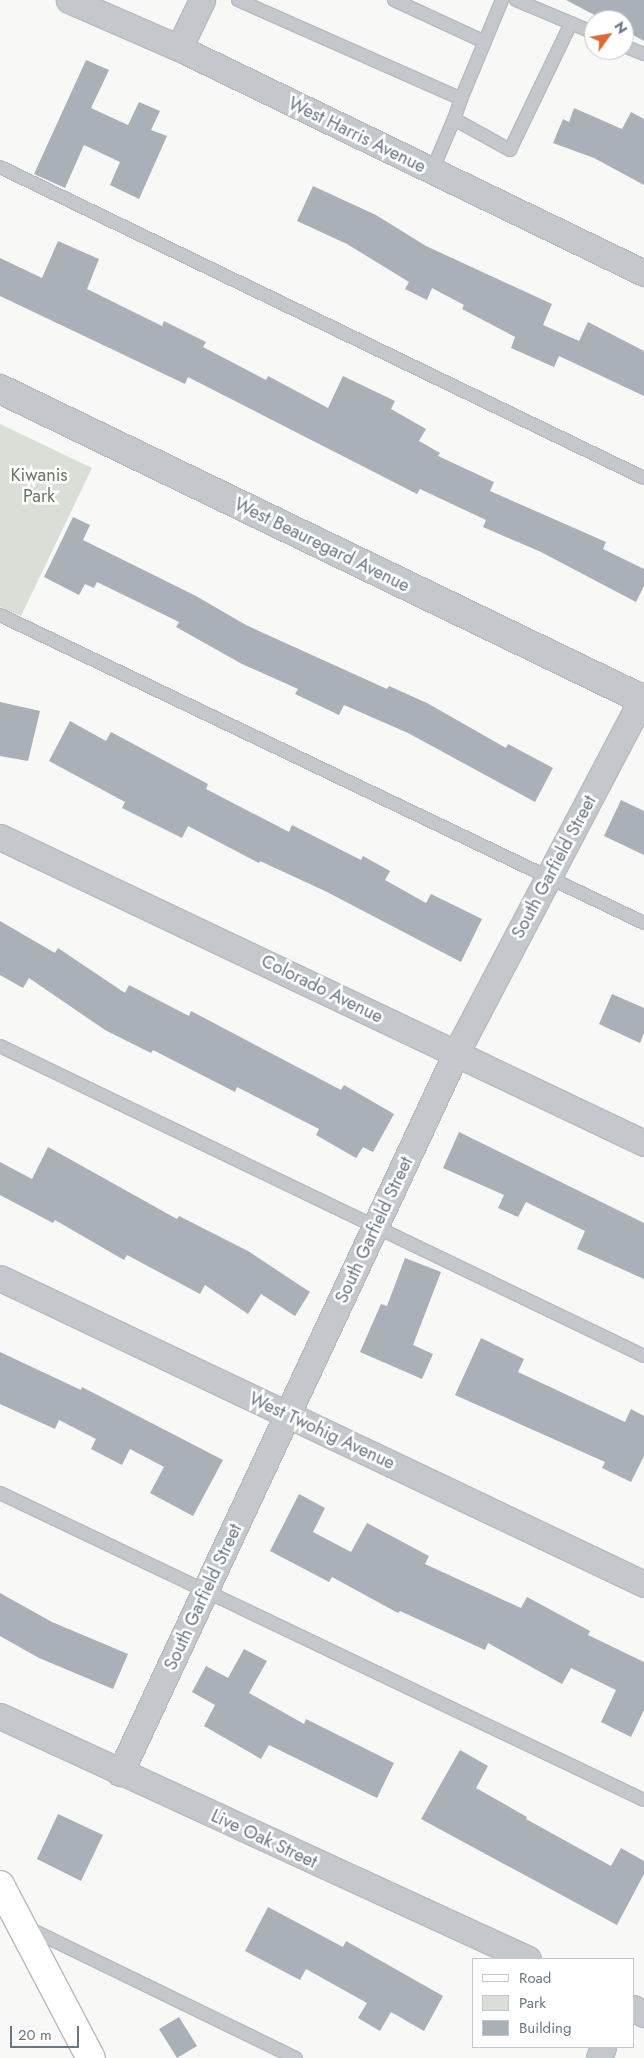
<!DOCTYPE html>
<style>
body{margin:0}
#map{position:relative;width:644px;height:2058px;overflow:hidden;background:#f8f8f6;font-family:Jost,sans-serif}
div>[style]{position:absolute}
.green>*{inset:0;background:#d9dfd7}
.building>*{inset:0;background:#a9b0b7}
.roads{filter:drop-shadow(1px 0 #b7bbc0) drop-shadow(-1px 0 #b7bbc0) drop-shadow(0 1px #b7bbc0) drop-shadow(0 -1px #b7bbc0)}
.service>*{height:12px;margin:-6px;padding:0 6px;transform-origin:6px;border-radius:6px;background:#c4c7cb}
.minor>*{height:25px;margin:-12.5px;padding:0 12.5px;transform-origin:12.5px;border-radius:12.5px;background:#c4c7cb}
.tertiary>*{height:28px;margin:-14px;padding:0 14px;transform-origin:14px;border-radius:14px;background:#c4c7cb}
.secondary>*{height:28px;margin:-14px;padding:0 14px;transform-origin:14px;border-radius:14px;background:#fff}
span{translate:-50% -50%;white-space:nowrap;text-align:center;line-height:1.15;-webkit-text-stroke:5px #fff;paint-order:stroke}
.street-label{font-size:18px;color:#697686}
.park-label{font-size:18px;color:#667863}
.legend{position:absolute;left:472px;top:1958px;width:162px;height:90px;box-sizing:border-box;background:#fff;border:1px solid #c3c8cf;margin:0;padding:6px 9px;list-style:none;font-size:15px;color:#697686}
.legend li{display:flex;align-items:center;gap:10px;height:25px}
.legend b{width:25px;border:1px solid #c3c8cf}
.north{position:absolute;left:584px;top:10px;width:50px;height:50px;box-sizing:border-box;background:#fff;border:1px solid #c3c8cf;border-radius:50%;rotate:58deg;font-size:14px;font-weight:700;line-height:20px;text-align:center;color:#697686}
.north::after{content:'';display:block;margin:auto;width:18px;height:22px;background:#dc6a33;clip-path:polygon(50% 0,100% 100%,50% 72%,0 100%)}
.scale{position:absolute;left:10px;top:2026px;width:69px;height:22px;box-sizing:border-box;border:2px solid #697686;border-top:0;padding-left:6px;font-size:15px;line-height:18px;white-space:nowrap;color:#697686;-webkit-text-stroke:4px #fff;paint-order:stroke}
</style>
<div id="map">
<div class="green">
<div style="clip-path:polygon(0 424px,92px 468px,21px 616px,0 607px)"></div>
</div>
<div class="building">
<div style="clip-path:polygon(566px 0,644px 0,644px 41px,624px 30px,624px 20px,604px 20px)"></div>
<div style="clip-path:polygon(86px 60px,109px 70px,91px 108px,128px 125px,139px 102px,160px 111px,151px 130px,167px 136px,139px 199px,110px 185px,120px 162px,84px 145px,65px 188px,34px 174px)"></div>
<div style="clip-path:polygon(574px 108px,622px 129px,631px 112px,644px 119px,644px 185px,594px 158px,553px 143px,563px 119px,569px 122px)"></div>
<div style="clip-path:polygon(313px 186px,376px 215px,426px 246px,552px 304px,543px 325px,579px 341px,588px 322px,644px 351px,644px 396px,559px 356px,554px 367px,511px 348px,515px 337px,462px 309px,464px 305px,432px 288px,427px 300px,405px 289px,409px 282px,347px 244px,297px 221px)"></div>
<div style="clip-path:polygon(58px 241px,99px 259px,87px 289px,162px 326px,164px 321px,206px 342px,203px 347px,266px 380px,268px 376px,328px 408px,343px 376px,395px 401px,391px 409px,426px 429px,419px 441px,440px 453px,438px 456px,494px 482px,490px 491px,606px 542px,603px 549px,644px 569px,644px 586px,636px 602px,541px 552px,483px 527px,486px 520px,420px 489px,417px 494px,188px 377px,185px 384px,0 296px,0 258px,42px 278px)"></div>
<div style="clip-path:polygon(73px 517px,90px 525px,83px 540px,196px 596px,246px 625px,387px 689px,389px 686px,427px 703px,506px 748px,508px 744px,553px 768px,535px 802px,408px 733px,344px 705px,339px 715px,295px 694px,298px 689px,242px 664px,176px 627px,179px 622px,97px 582px,94px 588px,85px 584px,79px 595px,44px 577px)"></div>
<div style="clip-path:polygon(0 702px,40px 711px,28px 761px,0 756px)"></div>
<div style="clip-path:polygon(70px 721px,106px 741px,111px 732px,208px 784px,206px 789px,289px 832px,292px 825px,361px 860px,363px 856px,390px 871px,385px 880px,426px 903px,431px 894px,482px 919px,461px 962px,325px 891px,260px 861px,259px 863px,188px 826px,182px 838px,122px 808px,125px 802px,49px 761px)"></div>
<div style="clip-path:polygon(621px 800px,644px 811px,644px 855px,604px 836px)"></div>
<div style="clip-path:polygon(0 921px,55px 953px,58px 948px,125px 993px,129px 985px,189px 1016px,191px 1011px,341px 1090px,344px 1085px,394px 1114px,373px 1152px,363px 1147px,356px 1158px,316px 1135px,319px 1129px,237px 1087px,235px 1092px,153px 1050px,151px 1053px,105px 1030px,29px 978px,23px 988px,0 975px)"></div>
<div style="clip-path:polygon(612px 994px,644px 1008px,644px 1033px,640px 1043px,599px 1024px)"></div>
<div style="clip-path:polygon(459px 1132px,644px 1223px,644px 1279px,577px 1249px,585px 1231px,526px 1202px,518px 1217px,498px 1208px,504px 1195px,443px 1168px)"></div>
<div style="clip-path:polygon(48px 1147px,177px 1219px,179px 1216px,248px 1251px,310px 1292px,295px 1316px,261px 1294px,248px 1314px,205px 1285px,200px 1294px,127px 1255px,124px 1260px,55px 1220px,53px 1223px,0 1195px,0 1162px,32px 1179px)"></div>
<div style="clip-path:polygon(405px 1258px,441px 1272px,413px 1345px,433px 1354px,422px 1379px,360px 1352px,381px 1304px,387px 1306px)"></div>
<div style="clip-path:polygon(481px 1338px,524px 1359px,518px 1372px,625px 1422px,631px 1409px,644px 1416px,644px 1456px,631px 1482px,602px 1468px,605px 1462px,455px 1395px)"></div>
<div style="clip-path:polygon(0 1352px,81px 1390px,82px 1387px,223px 1460px,193px 1516px,150px 1493px,164px 1467px,130px 1449px,122px 1465px,91px 1449px,96px 1439px,59px 1420px,55px 1429px,0 1404px)"></div>
<div style="clip-path:polygon(299px 1494px,325px 1508px,313px 1532px,351px 1552px,367px 1523px,429px 1556px,425px 1564px,521px 1608px,527px 1597px,590px 1631px,588px 1635px,644px 1662px,644px 1710px,631px 1737px,601px 1722px,616px 1690px,571px 1668px,562px 1684px,488px 1643px,485px 1650px,400px 1611px,398px 1613px,332px 1577px,329px 1582px,270px 1551px)"></div>
<div style="clip-path:polygon(0 1593px,52px 1622px,128px 1654px,113px 1689px,39px 1658px,0 1636px)"></div>
<div style="clip-path:polygon(244px 1649px,267px 1661px,249px 1693px,304px 1724px,306px 1719px,394px 1763px,377px 1798px,269px 1745px,261px 1759px,204px 1726px,215px 1705px,192px 1692px,206px 1666px,228px 1678px)"></div>
<div style="clip-path:polygon(460px 1750px,488px 1766px,476px 1788px,527px 1817px,526px 1819px,611px 1866px,621px 1848px,644px 1861px,644px 1874px,617px 1925px,421px 1819px)"></div>
<div style="clip-path:polygon(58px 1814px,103px 1835px,81px 1881px,37px 1859px)"></div>
<div style="clip-path:polygon(268px 1907px,343px 1947px,346px 1941px,443px 1996px,424px 2031px,391px 2012px,380px 2031px,358px 2018px,367px 2003px,306px 1969px,300px 1980px,245px 1951px)"></div>
<div style="clip-path:polygon(179px 2017px,197px 2046px,177px 2058px,159px 2029px)"></div>
</div>
<div class="roads">
<div class="service">
<div style="left:238px;top:0;width:244px;rotate:23.9deg"></div>
<div style="left:461px;top:99px;width:107px;rotate:-67.5deg"></div>
<div style="left:394px;top:0;width:100px;rotate:24.8deg"></div>
<div style="left:516px;top:0;width:85px;rotate:22.9deg"></div>
<div style="left:624px;top:46px;width:22px;rotate:22deg"></div>
<div style="left:461px;top:99px;width:21px;rotate:109deg"></div>
<div style="left:454px;top:119px;width:64px;rotate:29deg"></div>
<div style="left:510px;top:150px;width:141px;rotate:-64.3deg"></div>
<div style="left:0;top:167px;width:715px;rotate:25.78deg"></div>
<div style="left:432px;top:171px;width:56px;rotate:-67.1deg"></div>
<div style="left:0;top:615px;width:714px;rotate:25.56deg"></div>
<div style="left:0;top:1046px;width:715px;rotate:25.7deg"></div>
<div style="left:0;top:1493px;width:713px;rotate:25.49deg"></div>
<div style="left:26px;top:1927px;width:300px;rotate:25.9deg"></div>
</div>
<div class="minor">
<div style="left:69px;top:0;width:120px;rotate:23.6deg"></div>
<div style="left:179px;top:48px;width:517px;rotate:25.82deg"></div>
<div style="left:179px;top:48px;width:53px;rotate:-64.4deg"></div>
<div style="left:0;top:837px;width:713px;rotate:25.41deg"></div>
<div style="left:0;top:1278px;width:713px;rotate:25.41deg"></div>
<div style="left:0;top:1716px;width:581px;rotate:24.71deg"></div>
<div style="left:120px;top:1773px;width:795px;rotate:-64.98deg"></div>
<div style="left:456px;top:1053px;width:404px;rotate:-62.3deg"></div>
<div style="left:633px;top:2008px;width:13px;rotate:29deg"></div>
<div style="left:599px;top:2058px;width:12px;rotate:-70deg"></div>
</div>
<div class="tertiary">
<div style="left:0;top:389px;width:715px;rotate:25.78deg"></div>
</div>
<div class="secondary">
<div style="left:0;top:1885px;width:195px;rotate:62.3deg"></div>
</div>
</div>
<div class="street-label">
<span style="left:357px;top:135px;rotate:26deg">West Harris Avenue</span>
<span style="left:322px;top:545px;rotate:26deg">West Beauregard Avenue</span>
<span style="left:554px;top:867px;rotate:-62deg">South Garfield Street</span>
<span style="left:322px;top:989px;rotate:26deg">Colorado Avenue</span>
<span style="left:374px;top:1230px;rotate:-65deg">South Garfield Street</span>
<span style="left:322px;top:1431px;rotate:25deg">West Twohig Avenue</span>
<span style="left:203px;top:1597px;rotate:-65deg">South Garfield Street</span>
<span style="left:264px;top:1839px;rotate:25deg">Live Oak Street</span>
</div>
<div class="park-label">
<span style="left:39px;top:486px">Kiwanis<br>Park</span>
</div>
<ul class="legend">
<li><b style="height:6px;background:#fff"></b>Road</li>
<li><b style="height:14px;background:#d9dfd7"></b>Park</li>
<li><b style="height:14px;background:#a9b0b7"></b>Building</li>
</ul>
<div class="north">N</div>
<div class="scale">20 m</div>
</div>
